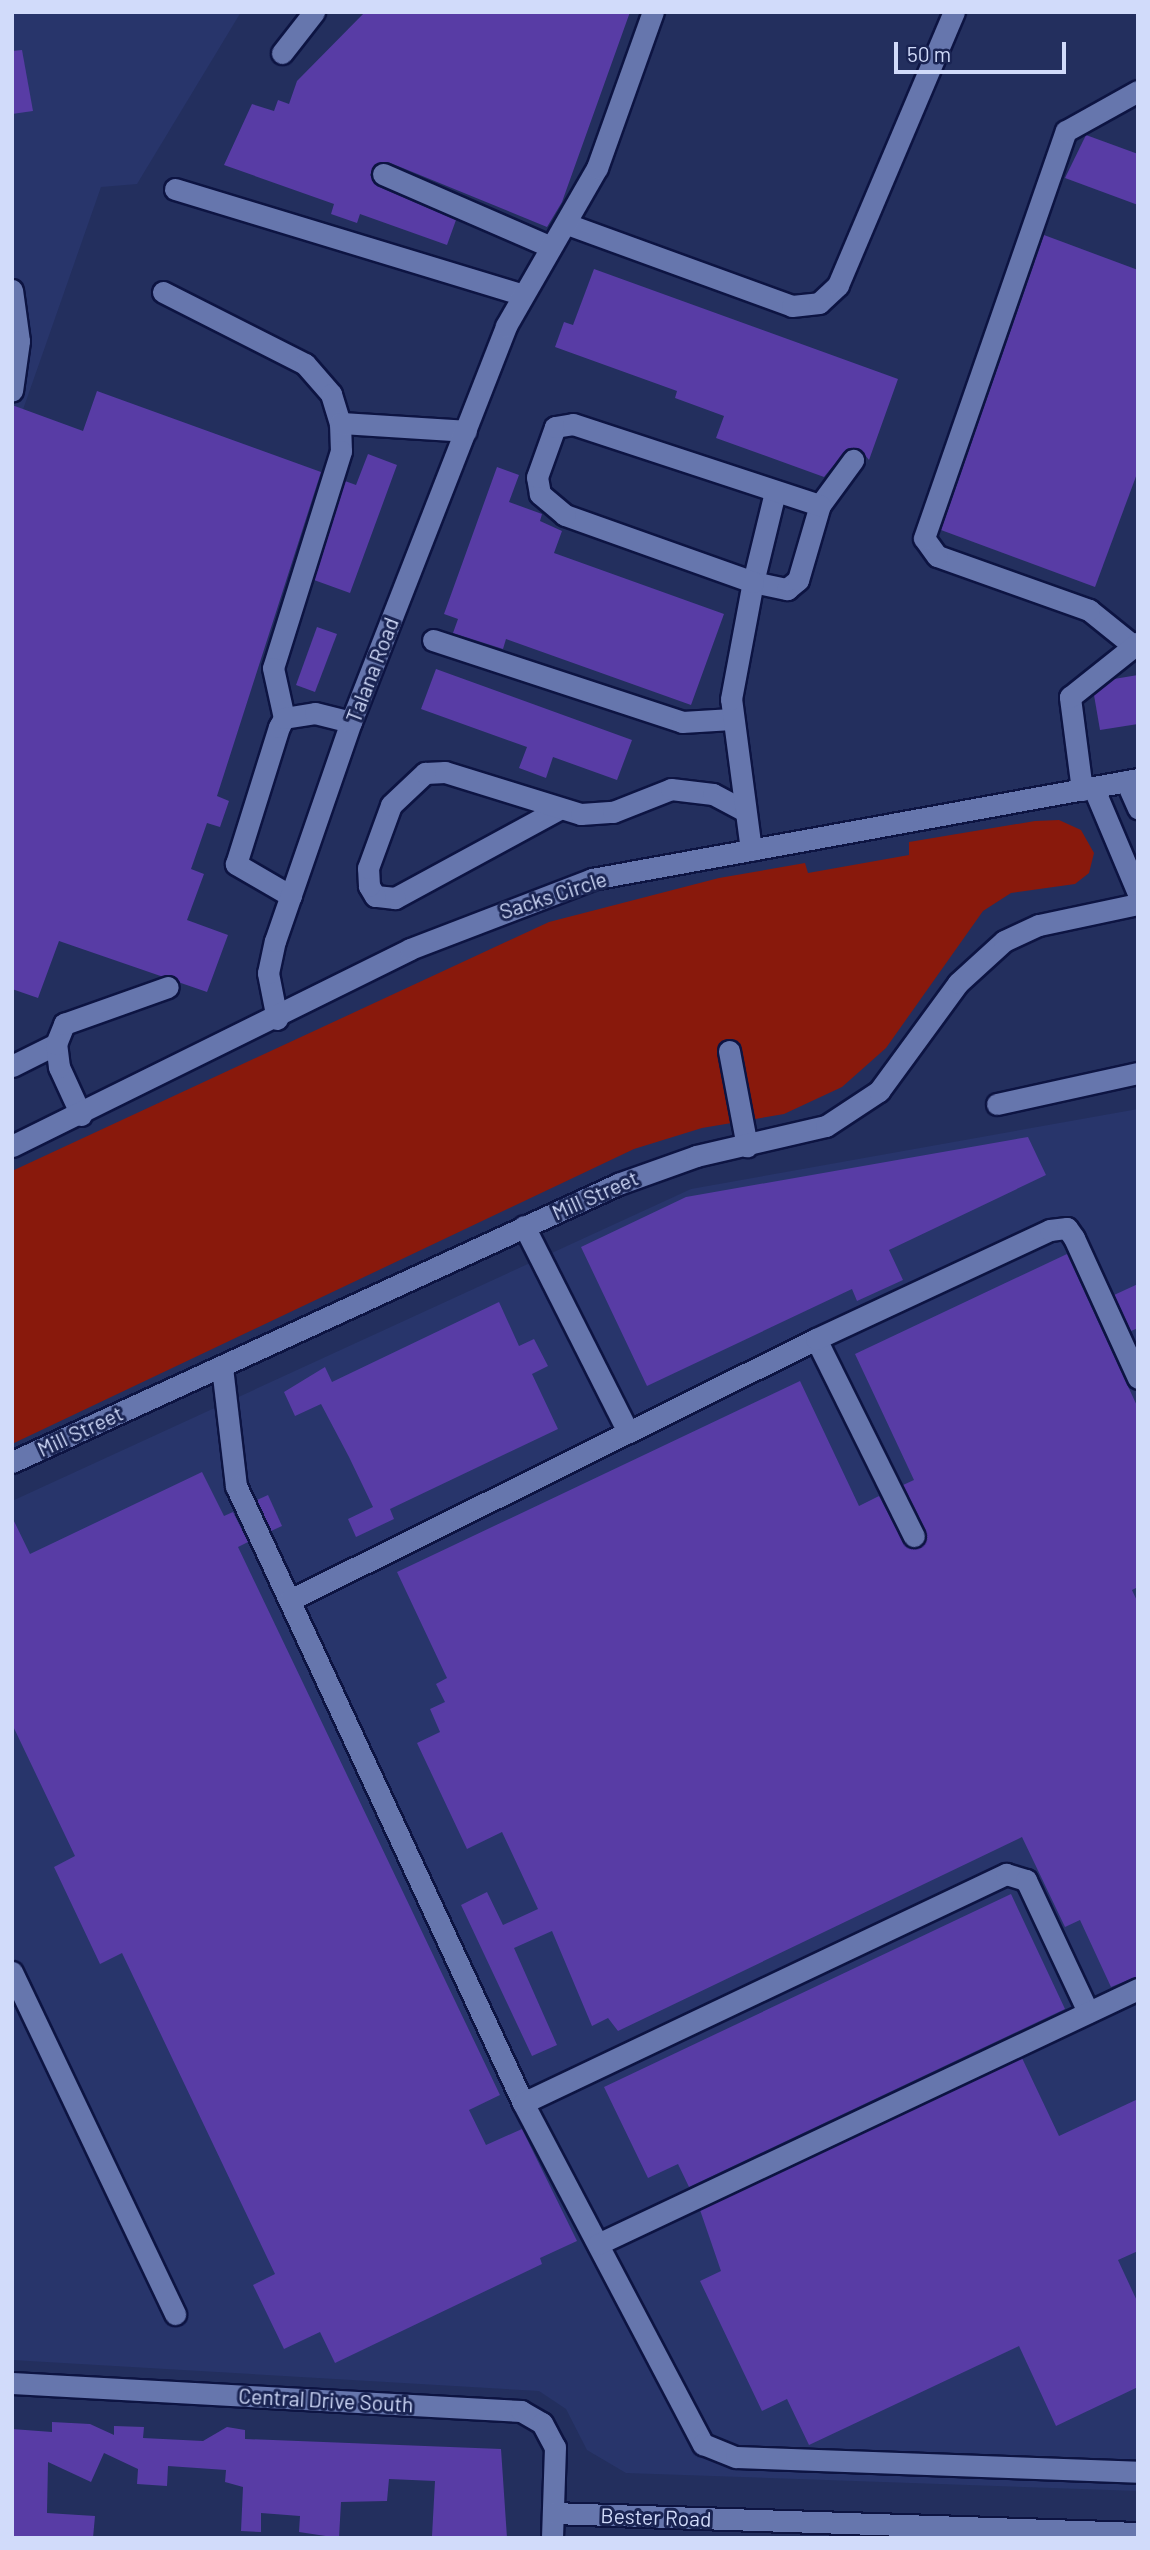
<!DOCTYPE html>
<style>
body{margin:0}
#map{position:relative;width:1150px;height:2550px;overflow:hidden;background:#232f5e;font-family:Barlow,sans-serif}
div>[style]{position:absolute}
.built>*{inset:0;background:#28356b}
.green>*{inset:0;background:#89190c}
.building>*{inset:0;background:#583ca5}
.roads{filter:drop-shadow(2px 0 #0d1442) drop-shadow(-2px 0 #0d1442) drop-shadow(0 2px #0d1442) drop-shadow(0 -2px #0d1442)}
.minor>*{height:21px;margin:-10.5px;padding:0 10.5px;transform-origin:10.5px;border-radius:10.5px;background:#6676ad}
span{translate:-50% -50%;white-space:nowrap;text-align:center;line-height:1.15;-webkit-text-stroke:6px #1a2453;paint-order:stroke}
.street-label{font-size:21px;color:#d1dbfa}
.frame{position:absolute;inset:0;border:14px solid #d1dbfa;pointer-events:none}
.scale{position:absolute;left:894px;top:42px;width:172px;height:32px;box-sizing:border-box;border:4px solid #d1dbfa;border-top:0;padding-left:9px;font-size:21px;line-height:24px;white-space:nowrap;color:#d1dbfa;-webkit-text-stroke:5px #1a2453;paint-order:stroke}
</style>
<div id="map">
<div class="built">
<div style="clip-path:polygon(12px 12px,241px 12px,137px 184px,101px 187px,12px 441px)"></div>
<div style="clip-path:polygon(1138px 1109px,1138px 2491px,626px 2473px,587px 2450px,566px 2409px,539px 2391px,12px 2360px,12px 1501px,691px 1189px)"></div>
</div>
<div class="green">
<div style="clip-path:polygon(1035px 821px,1059px 820px,1081px 830px,1094px 853px,1089px 873px,1075px 884px,1011px 893px,983px 911px,886px 1048px,842px 1087px,784px 1114px,702px 1128px,634px 1149px,12px 1444px,12px 1171px,549px 922px,719px 878px,805px 863px,808px 873px,909px 855px,909px 842px)"></div>
</div>
<div class="building">
<div style="clip-path:polygon(365px 12px,630px 12px,562px 202px,547px 227px,388px 162px,375px 164px,370px 175px,377px 186px,456px 220px,447px 245px,360px 214px,357px 223px,331px 214px,334px 204px,224px 165px,252px 104px,274px 111px,278px 100px,289px 104px,297px 81px)"></div>
<div style="clip-path:polygon(22px 50px,33px 111px,12px 114px,12px 51px)"></div>
<div style="clip-path:polygon(1086px 135px,1138px 154px,1138px 205px,1065px 178px)"></div>
<div style="clip-path:polygon(1044px 235px,1138px 270px,1138px 471px,1095px 587px,941px 530px)"></div>
<div style="clip-path:polygon(594px 269px,898px 379px,869px 460px,860px 449px,848px 448px,824px 477px,716px 438px,724px 416px,675px 398px,677px 391px,555px 347px,564px 322px,573px 325px)"></div>
<div style="clip-path:polygon(97px 391px,321px 472px,217px 796px,229px 801px,220px 827px,207px 823px,191px 869px,204px 874px,187px 920px,228px 935px,207px 992px,59px 941px,38px 998px,12px 989px,12px 405px,83px 431px)"></div>
<div style="clip-path:polygon(368px 454px,397px 465px,350px 593px,314px 580px,345px 481px,356px 485px)"></div>
<div style="clip-path:polygon(497px 467px,519px 475px,509px 502px,542px 514px,540px 521px,562px 531px,554px 553px,724px 614px,691px 705px,506px 639px,503px 649px,453px 633px,458px 619px,444px 614px)"></div>
<div style="clip-path:polygon(317px 627px,337px 634px,315px 692px,296px 685px)"></div>
<div style="clip-path:polygon(436px 669px,632px 740px,617px 780px,553px 757px,546px 778px,519px 768px,527px 747px,421px 709px)"></div>
<div style="clip-path:polygon(1138px 675px,1138px 724px,1100px 730px,1094px 695px,1114px 679px)"></div>
<div style="clip-path:polygon(1028px 1137px,1046px 1175px,889px 1250px,903px 1280px,857px 1301px,852px 1289px,647px 1386px,581px 1247px,686px 1197px)"></div>
<div style="clip-path:polygon(1067px 1254px,1138px 1408px,1138px 1587px,1132px 1590px,1138px 1603px,1138px 1976px,1111px 1987px,1080px 1920px,1065px 1927px,1022px 1837px,618px 2031px,608px 2018px,592px 2026px,552px 1931px,514px 1948px,557px 2045px,532px 2056px,461px 1905px,487px 1892px,503px 1925px,538px 1909px,502px 1832px,467px 1849px,417px 1743px,440px 1732px,430px 1709px,445px 1702px,436px 1684px,447px 1678px,397px 1572px,800px 1381px,859px 1506px,879px 1496px,903px 1542px,919px 1548px,926px 1531px,903px 1485px,914px 1480px,855px 1354px)"></div>
<div style="clip-path:polygon(1138px 1284px,1138px 1328px,1131px 1331px,1114px 1295px)"></div>
<div style="clip-path:polygon(499px 1302px,519px 1346px,534px 1339px,548px 1366px,532px 1374px,558px 1429px,390px 1509px,394px 1519px,356px 1537px,348px 1519px,373px 1507px,349px 1457px,321px 1404px,295px 1416px,284px 1392px,325px 1367px,332px 1382px)"></div>
<div style="clip-path:polygon(202px 1472px,224px 1516px,233px 1512px,248px 1542px,238px 1547px,500px 2095px,469px 2110px,486px 2145px,522px 2129px,577px 2241px,540px 2258px,542px 2264px,335px 2363px,320px 2332px,284px 2349px,253px 2285px,275px 2274px,122px 1953px,100px 1964px,54px 1867px,75px 1856px,12px 1724px,12px 1517px,30px 1554px)"></div>
<div style="clip-path:polygon(268px 1495px,282px 1526px,271px 1531px,257px 1500px)"></div>
<div style="clip-path:polygon(1011px 1894px,1065px 2009px,689px 2187px,678px 2164px,648px 2178px,604px 2087px)"></div>
<div style="clip-path:polygon(1022px 2058px,1059px 2136px,1138px 2099px,1138px 2251px,1118px 2260px,1138px 2303px,1138px 2387px,1056px 2426px,1019px 2346px,809px 2445px,787px 2399px,762px 2411px,700px 2281px,721px 2271px,700px 2210px)"></div>
<div style="clip-path:polygon(52px 2422px,90px 2424px,114px 2435px,114px 2426px,144px 2427px,143px 2438px,203px 2441px,227px 2427px,245px 2430px,245px 2439px,501px 2449px,507px 2538px,432px 2536px,435px 2481px,389px 2479px,387px 2501px,341px 2502px,339px 2538px,299px 2532px,300px 2516px,261px 2513px,261px 2532px,241px 2531px,243px 2487px,225px 2482px,226px 2470px,168px 2466px,167px 2486px,137px 2484px,138px 2469px,104px 2453px,91px 2482px,48px 2462px,47px 2513px,95px 2516px,93px 2538px,12px 2538px,12px 2429px,52px 2432px)"></div>
</div>
<div class="roads">
<div class="minor">
<div style="left:282px;top:53px;width:52px;rotate:-52deg"></div>
<div style="left:383px;top:174px;width:183px;rotate:23.5deg"></div>
<div style="left:175px;top:189px;width:361px;rotate:16.9deg"></div>
<div style="left:567px;top:224px;width:239px;rotate:20deg"></div>
<div style="left:792px;top:306px;width:27px;rotate:-6deg"></div>
<div style="left:819px;top:303px;width:26px;rotate:-43deg"></div>
<div style="left:838px;top:285px;width:297px;rotate:-67deg"></div>
<div style="left:12px;top:290px;width:51px;rotate:82.2deg"></div>
<div style="left:19px;top:341px;width:50px;rotate:98deg"></div>
<div style="left:163px;top:292px;width:159px;rotate:26.9deg"></div>
<div style="left:305px;top:364px;width:40px;rotate:49deg"></div>
<div style="left:331px;top:394px;width:30px;rotate:73deg"></div>
<div style="left:340px;top:423px;width:28px;rotate:88deg"></div>
<div style="left:341px;top:451px;width:227px;rotate:107.4deg"></div>
<div style="left:273px;top:668px;width:51px;rotate:77.6deg"></div>
<div style="left:340px;top:423px;width:126px;rotate:3.6deg"></div>
<div style="left:775px;top:492px;width:93px;rotate:103.7deg"></div>
<div style="left:753px;top:582px;width:35px;rotate:12deg"></div>
<div style="left:787px;top:589px;width:14px;rotate:-39deg"></div>
<div style="left:798px;top:580px;width:78px;rotate:-73.7deg"></div>
<div style="left:820px;top:505px;width:56px;rotate:-53.7deg"></div>
<div style="left:433px;top:640px;width:262px;rotate:18.2deg"></div>
<div style="left:682px;top:722px;width:50px;rotate:-3.4deg"></div>
<div style="left:1130px;top:643px;width:53px;rotate:-141.2deg"></div>
<div style="left:1089px;top:610px;width:161px;rotate:-160.4deg"></div>
<div style="left:937px;top:556px;width:22px;rotate:-126deg"></div>
<div style="left:924px;top:538px;width:431px;rotate:-70.8deg"></div>
<div style="left:1066px;top:131px;width:82px;rotate:-29.1deg"></div>
<div style="left:1126px;top:781px;width:30px;rotate:66deg"></div>
<div style="left:1094px;top:789px;width:113px;rotate:67.1deg"></div>
<div style="left:1082px;top:790px;width:94px;rotate:-97.4deg"></div>
<div style="left:1070px;top:697px;width:87px;rotate:-38.5deg"></div>
<div style="left:559px;top:809px;width:187px;rotate:151.5deg"></div>
<div style="left:395px;top:898px;width:20px;rotate:-174deg"></div>
<div style="left:375px;top:896px;width:12px;rotate:-121deg"></div>
<div style="left:369px;top:886px;width:18px;rotate:-93deg"></div>
<div style="left:368px;top:868px;width:67px;rotate:-69.9deg"></div>
<div style="left:391px;top:805px;width:47px;rotate:-43.3deg"></div>
<div style="left:425px;top:773px;width:20px;rotate:-3deg"></div>
<div style="left:445px;top:772px;width:142px;rotate:17.2deg"></div>
<div style="left:581px;top:814px;width:32px;rotate:-4deg"></div>
<div style="left:613px;top:812px;width:62px;rotate:-21.6deg"></div>
<div style="left:671px;top:789px;width:42px;rotate:6.8deg"></div>
<div style="left:713px;top:794px;width:32px;rotate:28deg"></div>
<div style="left:751px;top:850px;width:152px;rotate:-97.5deg"></div>
<div style="left:731px;top:699px;width:119px;rotate:-79.4deg"></div>
<div style="left:753px;top:582px;width:200px;rotate:-160.4deg"></div>
<div style="left:565px;top:515px;width:33px;rotate:-140deg"></div>
<div style="left:540px;top:494px;width:17px;rotate:-100deg"></div>
<div style="left:537px;top:477px;width:53px;rotate:-70.2deg"></div>
<div style="left:555px;top:427px;width:18px;rotate:-9deg"></div>
<div style="left:573px;top:424px;width:260px;rotate:18.2deg"></div>
<div style="left:291px;top:896px;width:64px;rotate:-149.8deg"></div>
<div style="left:236px;top:864px;width:144px;rotate:-72.6deg"></div>
<div style="left:279px;top:727px;width:10px;rotate:-61deg"></div>
<div style="left:284px;top:718px;width:31px;rotate:-9deg"></div>
<div style="left:315px;top:713px;width:37px;rotate:14deg"></div>
<div style="left:277px;top:1019px;width:47px;rotate:-101.1deg"></div>
<div style="left:268px;top:973px;width:33px;rotate:-78deg"></div>
<div style="left:275px;top:941px;width:232px;rotate:-70.9deg"></div>
<div style="left:351px;top:722px;width:425px;rotate:-68.6deg"></div>
<div style="left:506px;top:326px;width:182px;rotate:-60.1deg"></div>
<div style="left:597px;top:168px;width:166px;rotate:-70.3deg"></div>
<div style="left:729px;top:1051px;width:97px;rotate:79.3deg"></div>
<div style="left:12px;top:1066px;width:49px;rotate:-26.6deg"></div>
<div style="left:997px;top:1104px;width:144px;rotate:-12.4deg"></div>
<div style="left:81px;top:1115px;width:53px;rotate:-114.6deg"></div>
<div style="left:59px;top:1067px;width:23px;rotate:-97deg"></div>
<div style="left:56px;top:1044px;width:22px;rotate:-68deg"></div>
<div style="left:64px;top:1024px;width:110px;rotate:-19.6deg"></div>
<div style="left:12px;top:1146px;width:444px;rotate:-26.3deg"></div>
<div style="left:410px;top:949px;width:195px;rotate:-21deg"></div>
<div style="left:592px;top:879px;width:555px;rotate:-10.38deg"></div>
<div style="left:524px;top:1226px;width:231px;rotate:63.2deg"></div>
<div style="left:816px;top:1339px;width:220px;rotate:63.6deg"></div>
<div style="left:222px;top:1367px;width:120px;rotate:83.3deg"></div>
<div style="left:236px;top:1486px;width:680px;rotate:65.05deg"></div>
<div style="left:523px;top:2103px;width:386px;rotate:62.2deg"></div>
<div style="left:703px;top:2444px;width:35px;rotate:22deg"></div>
<div style="left:736px;top:2457px;width:402px;rotate:2.1deg"></div>
<div style="left:12px;top:1462px;width:667px;rotate:-24.64deg"></div>
<div style="left:618px;top:1184px;width:83px;rotate:-19.7deg"></div>
<div style="left:696px;top:1156px;width:133px;rotate:-13deg"></div>
<div style="left:826px;top:1126px;width:64px;rotate:-33.4deg"></div>
<div style="left:879px;top:1091px;width:134px;rotate:-53.8deg"></div>
<div style="left:958px;top:983px;width:62px;rotate:-42.4deg"></div>
<div style="left:1004px;top:941px;width:38px;rotate:-25deg"></div>
<div style="left:1039px;top:925px;width:101px;rotate:-12deg"></div>
<div style="left:290px;top:1600px;width:587px;rotate:-26.39deg"></div>
<div style="left:816px;top:1339px;width:258px;rotate:-25deg"></div>
<div style="left:1050px;top:1230px;width:17px;rotate:-7deg"></div>
<div style="left:1067px;top:1228px;width:12px;rotate:55deg"></div>
<div style="left:1074px;top:1238px;width:154px;rotate:65.4deg"></div>
<div style="left:12px;top:1972px;width:379px;rotate:64.5deg"></div>
<div style="left:523px;top:2103px;width:535px;rotate:-25.37deg"></div>
<div style="left:1006px;top:1874px;width:21px;rotate:17deg"></div>
<div style="left:1026px;top:1880px;width:146px;rotate:64.8deg"></div>
<div style="left:598px;top:2244px;width:597px;rotate:-25.28deg"></div>
<div style="left:12px;top:2383px;width:510px;rotate:3.15deg"></div>
<div style="left:521px;top:2411px;width:24px;rotate:30deg"></div>
<div style="left:542px;top:2423px;width:27px;rotate:62deg"></div>
<div style="left:555px;top:2447px;width:91px;rotate:91.9deg"></div>
<div style="left:553px;top:2513px;width:585px;rotate:1.96deg"></div>
</div>
</div>
<div class="street-label">
<span style="left:372px;top:670px;rotate:-69deg">Talana Road</span>
<span style="left:553px;top:895px;rotate:-18deg">Sacks Circle</span>
<span style="left:595px;top:1195px;rotate:-24deg">Mill Street</span>
<span style="left:80px;top:1431px;rotate:-25deg">Mill Street</span>
<span style="left:326px;top:2400px;rotate:3deg">Central Drive South</span>
<span style="left:656px;top:2517px;rotate:2deg">Bester Road</span>
</div>
<div class="frame"></div>
<div class="scale">50 m</div>
</div>
